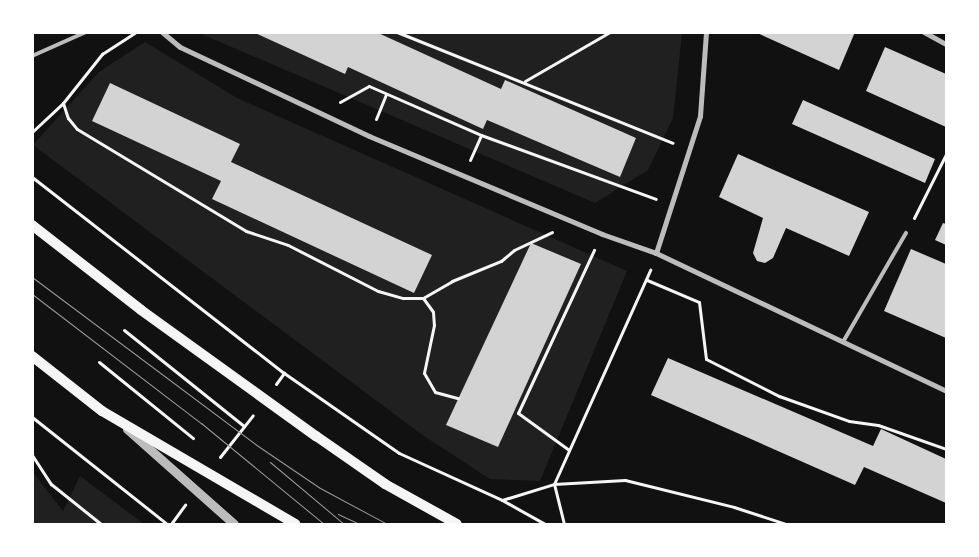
<!DOCTYPE html>
<style>
body{margin:0}
#map{position:relative;width:979px;height:557px;overflow:hidden;background:#111;font-family:"Crimson Pro",serif}
div>[style]{position:absolute}
.green>*{inset:0;background:#202020}
.building>*{inset:0;background:#d3d3d3}
.path>*{height:3px;margin:-1.5px;padding:0 1.5px;transform-origin:1.5px;border-radius:1.5px;background:#f5f5f5}
.service>*{height:4px;margin:-2px;padding:0 2px;transform-origin:2px;border-radius:2px;background:#bcbcbc}
.minor>*{height:5px;margin:-2.5px;padding:0 2.5px;transform-origin:2.5px;border-radius:2.5px;background:#bcbcbc}
.tertiary>*{height:9px;margin:-4.5px;padding:0 4.5px;transform-origin:4.5px;border-radius:4.5px;background:#bcbcbc}
.secondary>*{height:10px;margin:-5px;padding:0 5px;transform-origin:5px;border-radius:5px;background:#f5f5f5}
.tram>*{height:1px;margin:-0.5px;padding:0 0.5px;transform-origin:0.5px;border-radius:0.5px;background:#9a9a9a}
span{translate:-50% -50%;white-space:nowrap;text-align:center;line-height:1.15;-webkit-text-stroke:5px #fff;paint-order:stroke}
.frame{position:absolute;inset:0;border:34px solid #fff;pointer-events:none}
</style>
<div id="map">
<div class="green">
<div style="clip-path:polygon(199px 33px,682px 33px,673px 118px,648px 170px,595px 203px)"></div>
<div style="clip-path:polygon(145px 42px,237px 98px,627px 271px,540px 481px,490px 479px,424px 436px,33px 145px,99px 72px)"></div>
<div style="clip-path:polygon(32px 471px,63px 511px,80px 476px,144px 524px,33px 524px)"></div>
</div>
<div class="building">
<div style="clip-path:polygon(253px 32px,376px 32px,501px 89px,505px 80px,636px 138px,620px 177px,487px 120px,483px 129px,348px 67px,345px 74px)"></div>
<div style="clip-path:polygon(755px 32px,855px 32px,839px 70px)"></div>
<div style="clip-path:polygon(885px 47px,946px 74px,946px 127px,866px 91px)"></div>
<div style="clip-path:polygon(110px 83px,240px 144px,231px 162px,432px 255px,414px 293px,212px 199px,221px 181px,92px 121px)"></div>
<div style="clip-path:polygon(803px 100px,935px 159px,925px 183px,792px 124px)"></div>
<div style="clip-path:polygon(738px 154px,869px 212px,849px 256px,786px 228px,773px 258px,765px 263px,757px 261px,753px 253px,763px 218px,719px 197px)"></div>
<div style="clip-path:polygon(943px 223px,946px 224px,946px 245px,935px 240px)"></div>
<div style="clip-path:polygon(531px 243px,581px 264px,498px 447px,446px 425px)"></div>
<div style="clip-path:polygon(911px 249px,946px 264px,946px 338px,884px 311px)"></div>
<div style="clip-path:polygon(668px 358px,873px 446px,881px 429px,946px 459px,946px 503px,864px 467px,855px 485px,651px 395px)"></div>
</div>
<div class="path">
<div style="left:397px;top:32px;width:297px;rotate:21.9deg"></div>
<div style="left:525px;top:81px;width:98px;rotate:-30deg"></div>
<div style="left:340px;top:102px;width:33px;rotate:-29deg"></div>
<div style="left:369px;top:86px;width:122px;rotate:23.6deg"></div>
<div style="left:481px;top:135px;width:186px;rotate:20.1deg"></div>
<div style="left:63px;top:103px;width:16px;rotate:72deg"></div>
<div style="left:68px;top:118px;width:14px;rotate:51deg"></div>
<div style="left:77px;top:129px;width:197px;rotate:31.1deg"></div>
<div style="left:246px;top:231px;width:44px;rotate:18.4deg"></div>
<div style="left:288px;top:245px;width:101px;rotate:27.1deg"></div>
<div style="left:378px;top:291px;width:26px;rotate:16deg"></div>
<div style="left:403px;top:298px;width:20px"></div>
<div style="left:423px;top:298px;width:34px;rotate:-30deg"></div>
<div style="left:452px;top:281px;width:53px;rotate:-22.2deg"></div>
<div style="left:501px;top:261px;width:17px;rotate:-40deg"></div>
<div style="left:514px;top:250px;width:42px;rotate:-25.3deg"></div>
<div style="left:376px;top:119px;width:27px;rotate:-68deg"></div>
<div style="left:32px;top:132px;width:42px;rotate:-43.1deg"></div>
<div style="left:63px;top:103px;width:63px;rotate:-51.5deg"></div>
<div style="left:102px;top:54px;width:40px;rotate:-32.9deg"></div>
<div style="left:470px;top:160px;width:27px;rotate:-66deg"></div>
<div style="left:32px;top:177px;width:319px;rotate:37.9deg"></div>
<div style="left:284px;top:373px;width:140px;rotate:34.8deg"></div>
<div style="left:399px;top:453px;width:113px;rotate:24.5deg"></div>
<div style="left:502px;top:500px;width:49px;rotate:29.2deg"></div>
<div style="left:914px;top:218px;width:72px;rotate:-63.4deg"></div>
<div style="left:647px;top:280px;width:56px;rotate:22.9deg"></div>
<div style="left:699px;top:302px;width:57px;rotate:83deg"></div>
<div style="left:706px;top:359px;width:82px;rotate:26.9deg"></div>
<div style="left:779px;top:396px;width:74px;rotate:19.7deg"></div>
<div style="left:849px;top:421px;width:29px;rotate:8deg"></div>
<div style="left:878px;top:425px;width:72px;rotate:19.4deg"></div>
<div style="left:423px;top:298px;width:17px;rotate:54deg"></div>
<div style="left:433px;top:312px;width:13px;rotate:86deg"></div>
<div style="left:434px;top:325px;width:49px;rotate:101.8deg"></div>
<div style="left:424px;top:373px;width:22px;rotate:60deg"></div>
<div style="left:435px;top:392px;width:24px;rotate:15deg"></div>
<div style="left:124px;top:330px;width:154px;rotate:38.7deg"></div>
<div style="left:99px;top:362px;width:121px;rotate:39deg"></div>
<div style="left:276px;top:384px;width:14px;rotate:-54deg"></div>
<div style="left:32px;top:417px;width:172px;rotate:38.4deg"></div>
<div style="left:569px;top:450px;width:63px;rotate:-144deg"></div>
<div style="left:518px;top:413px;width:180px;rotate:-65deg"></div>
<div style="left:32px;top:455px;width:35px;rotate:57deg"></div>
<div style="left:51px;top:484px;width:64px;rotate:38.7deg"></div>
<div style="left:220px;top:457px;width:53px;rotate:-51.8deg"></div>
<div style="left:502px;top:500px;width:54px;rotate:-17.1deg"></div>
<div style="left:554px;top:484px;width:71px;rotate:-3.2deg"></div>
<div style="left:625px;top:480px;width:112px;rotate:13.9deg"></div>
<div style="left:734px;top:507px;width:55px;rotate:18.1deg"></div>
<div style="left:171px;top:524px;width:24px;rotate:-54deg"></div>
<div style="left:564px;top:524px;width:41px;rotate:-104deg"></div>
<div style="left:554px;top:484px;width:235px;rotate:-65.8deg"></div>
</div>
<div class="service">
<div style="left:32px;top:56px;width:59px;rotate:-24deg"></div>
<div style="left:843px;top:342px;width:126px;rotate:-60deg"></div>
</div>
<div class="minor">
<div style="left:162px;top:32px;width:23px;rotate:40deg"></div>
<div style="left:180px;top:47px;width:209px;rotate:25.2deg"></div>
<div style="left:369px;top:136px;width:253px;rotate:22.8deg"></div>
<div style="left:602px;top:234px;width:57px;rotate:19.4deg"></div>
<div style="left:656px;top:253px;width:321px;rotate:25.4deg"></div>
<div style="left:924px;top:32px;width:25px;rotate:29deg"></div>
<div style="left:656px;top:253px;width:144px;rotate:-72.2deg"></div>
<div style="left:700px;top:116px;width:84px;rotate:-85.9deg"></div>
</div>
<div class="tertiary">
<div style="left:127px;top:429px;width:143px;rotate:41.6deg"></div>
</div>
<div class="secondary">
<div style="left:32px;top:225px;width:138px;rotate:37.9deg"></div>
<div style="left:141px;top:310px;width:216px;rotate:35.8deg"></div>
<div style="left:316px;top:436px;width:84px;rotate:34.8deg"></div>
<div style="left:385px;top:484px;width:82px;rotate:29.1deg"></div>
<div style="left:32px;top:356px;width:89px;rotate:38.2deg"></div>
<div style="left:102px;top:411px;width:224px;rotate:30.3deg"></div>
</div>
<div class="tram">
<div style="left:32px;top:277px;width:279px;rotate:36.8deg"></div>
<div style="left:255px;top:444px;width:78px;rotate:34.1deg"></div>
<div style="left:320px;top:488px;width:76px;rotate:28.2deg"></div>
<div style="left:32px;top:294px;width:213px;rotate:37.4deg"></div>
<div style="left:201px;top:423px;width:159px;rotate:39.4deg"></div>
<div style="left:270px;top:462px;width:97px;rotate:40deg"></div>
<div style="left:338px;top:514px;width:23px;rotate:25deg"></div>
</div>
<div class="frame"></div>
</div>
